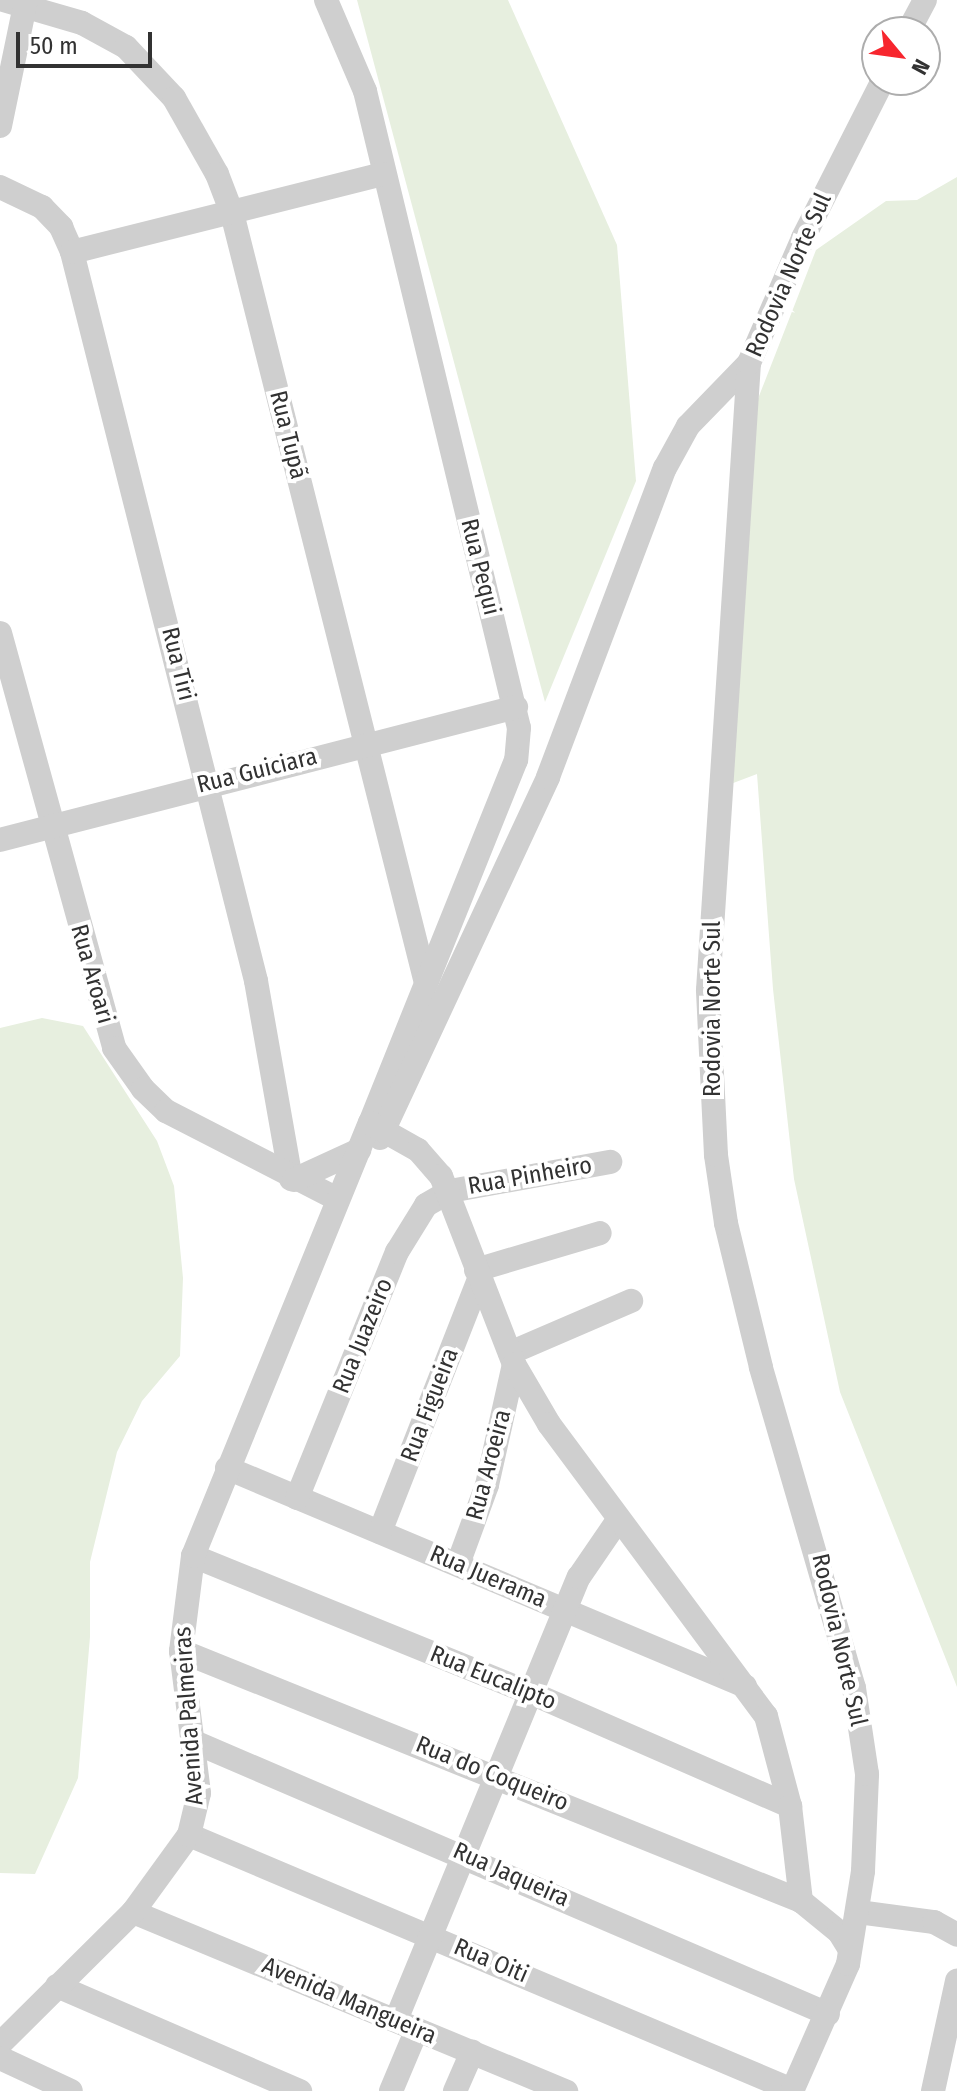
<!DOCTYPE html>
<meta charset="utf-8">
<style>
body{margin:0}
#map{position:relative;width:957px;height:2091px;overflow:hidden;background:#fff;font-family:"Fira Sans Condensed",sans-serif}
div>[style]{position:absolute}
.green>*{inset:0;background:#e7efdf}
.minor>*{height:24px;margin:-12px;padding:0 12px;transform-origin:12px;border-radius:12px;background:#cfcfcf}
span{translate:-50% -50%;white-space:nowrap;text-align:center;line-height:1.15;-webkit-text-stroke:8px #fff;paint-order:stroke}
.street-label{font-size:24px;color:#323232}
.north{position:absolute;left:861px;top:16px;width:80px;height:80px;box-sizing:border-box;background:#fff;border:2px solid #adadad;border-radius:50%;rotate:119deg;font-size:22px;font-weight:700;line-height:32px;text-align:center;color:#323232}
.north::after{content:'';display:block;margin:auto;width:28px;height:36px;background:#f7262e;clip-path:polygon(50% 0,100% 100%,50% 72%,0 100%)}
.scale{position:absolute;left:16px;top:32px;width:136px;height:36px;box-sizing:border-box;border:4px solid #323232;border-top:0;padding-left:10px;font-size:24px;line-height:28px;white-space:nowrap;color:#323232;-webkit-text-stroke:6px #fff;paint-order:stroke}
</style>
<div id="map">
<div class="green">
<div style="clip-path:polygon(357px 0,508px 0,617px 245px,636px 481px,545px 702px)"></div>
<div style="clip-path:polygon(957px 177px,957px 1687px,840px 1392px,794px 1179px,773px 989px,757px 774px,728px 785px,752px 414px,816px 250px,886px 201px,917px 200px)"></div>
<div style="clip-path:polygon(42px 1018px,83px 1026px,157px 1141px,174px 1186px,183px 1278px,180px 1356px,142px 1401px,117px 1452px,90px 1562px,90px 1637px,78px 1778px,35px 1874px,0 1873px,0 1028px)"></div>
</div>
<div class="minor">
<div style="left:3px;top:0;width:82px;rotate:16.2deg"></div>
<div style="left:82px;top:23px;width:50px;rotate:28.6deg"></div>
<div style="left:126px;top:47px;width:70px;rotate:46.7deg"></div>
<div style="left:174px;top:98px;width:87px;rotate:60.5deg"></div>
<div style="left:217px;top:174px;width:42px;rotate:69deg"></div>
<div style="left:232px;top:213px;width:790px;rotate:75.86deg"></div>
<div style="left:326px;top:0;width:99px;rotate:66.8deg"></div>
<div style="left:365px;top:91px;width:655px;rotate:76.41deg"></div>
<div style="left:519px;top:728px;width:32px;rotate:95deg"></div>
<div style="left:516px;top:760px;width:391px;rotate:111.9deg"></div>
<div style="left:908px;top:32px;width:36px;rotate:-62deg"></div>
<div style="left:0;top:126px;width:129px;rotate:-78.3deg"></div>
<div style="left:0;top:187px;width:47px;rotate:25.5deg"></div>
<div style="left:42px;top:207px;width:28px;rotate:46deg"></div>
<div style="left:61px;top:227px;width:27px;rotate:66deg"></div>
<div style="left:72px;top:252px;width:752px;rotate:75.83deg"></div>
<div style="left:256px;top:981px;width:201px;rotate:80deg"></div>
<div style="left:72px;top:252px;width:320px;rotate:-14.1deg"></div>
<div style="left:0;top:633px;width:430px;rotate:74.6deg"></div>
<div style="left:114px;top:1048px;width:50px;rotate:54.7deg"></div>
<div style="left:143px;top:1089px;width:32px;rotate:44deg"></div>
<div style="left:166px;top:1111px;width:192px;rotate:27.2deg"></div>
<div style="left:0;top:840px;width:533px;rotate:-14.45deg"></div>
<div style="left:380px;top:1138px;width:398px;rotate:-65deg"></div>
<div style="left:548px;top:777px;width:330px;rotate:-69.3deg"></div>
<div style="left:665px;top:468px;width:48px;rotate:-61.3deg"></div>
<div style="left:688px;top:426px;width:88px;rotate:-45.9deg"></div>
<div style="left:294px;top:1180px;width:72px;rotate:-24.8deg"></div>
<div style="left:476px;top:1270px;width:129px;rotate:-16.6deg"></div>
<div style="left:510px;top:1353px;width:132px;rotate:-23.3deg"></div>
<div style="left:227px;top:1468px;width:562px;rotate:22.82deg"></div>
<div style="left:297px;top:1498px;width:266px;rotate:-67.9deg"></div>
<div style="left:397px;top:1252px;width:55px;rotate:-58.3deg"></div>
<div style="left:426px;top:1205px;width:28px;rotate:-30deg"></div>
<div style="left:450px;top:1191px;width:163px;rotate:-10.3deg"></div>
<div style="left:380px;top:1532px;width:272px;rotate:-68.6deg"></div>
<div style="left:193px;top:1556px;width:365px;rotate:22.1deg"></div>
<div style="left:531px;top:1693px;width:283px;rotate:23.6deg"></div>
<div style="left:458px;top:1564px;width:84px;rotate:-69.8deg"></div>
<div style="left:487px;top:1485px;width:124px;rotate:-77.4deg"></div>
<div style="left:181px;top:1651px;width:669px;rotate:21.96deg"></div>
<div style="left:801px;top:1901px;width:49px;rotate:39.2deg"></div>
<div style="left:839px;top:1932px;width:19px;rotate:58deg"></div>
<div style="left:192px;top:1741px;width:692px;rotate:23.23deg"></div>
<div style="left:189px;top:1835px;width:655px;rotate:22.92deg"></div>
<div style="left:133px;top:1912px;width:469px;rotate:22.5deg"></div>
<div style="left:858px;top:1912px;width:77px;rotate:7.5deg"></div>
<div style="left:934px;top:1922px;width:26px;rotate:29deg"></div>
<div style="left:57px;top:1986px;width:265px;rotate:23.4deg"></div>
<div style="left:396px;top:2020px;width:479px;rotate:-67.6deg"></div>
<div style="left:579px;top:1577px;width:69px;rotate:-55.6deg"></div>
<div style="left:0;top:2044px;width:187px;rotate:-44.8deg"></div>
<div style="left:133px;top:1912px;width:95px;rotate:-54deg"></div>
<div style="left:189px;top:1835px;width:43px;rotate:-76.6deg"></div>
<div style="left:199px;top:1793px;width:143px;rotate:-97.2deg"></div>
<div style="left:181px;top:1651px;width:96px;rotate:-82.8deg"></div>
<div style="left:193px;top:1556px;width:468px;rotate:-67.8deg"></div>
<div style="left:370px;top:1123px;width:55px;rotate:29.4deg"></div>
<div style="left:418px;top:1150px;width:35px;rotate:49deg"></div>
<div style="left:441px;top:1176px;width:202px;rotate:68.8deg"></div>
<div style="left:514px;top:1364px;width:69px;rotate:59.7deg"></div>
<div style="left:549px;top:1424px;width:364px;rotate:53.4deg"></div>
<div style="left:766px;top:1716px;width:93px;rotate:75.1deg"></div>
<div style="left:790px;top:1806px;width:96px;rotate:83.4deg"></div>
<div style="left:0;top:2058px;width:78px;rotate:24.9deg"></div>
<div style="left:391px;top:2091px;width:67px;rotate:-67.2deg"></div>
<div style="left:455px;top:2091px;width:43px;rotate:-66.4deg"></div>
<div style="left:792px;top:2091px;width:139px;rotate:-66.2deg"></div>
<div style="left:848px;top:1964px;width:94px;rotate:-80.8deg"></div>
<div style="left:863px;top:1871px;width:97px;rotate:-87.6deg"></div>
<div style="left:867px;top:1774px;width:87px;rotate:-98.6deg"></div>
<div style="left:854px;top:1688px;width:334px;rotate:-106.2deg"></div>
<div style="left:761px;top:1367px;width:148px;rotate:-103.7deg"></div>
<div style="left:726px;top:1223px;width:69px;rotate:-98.4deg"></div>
<div style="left:716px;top:1155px;width:165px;rotate:-92.8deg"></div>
<div style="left:708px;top:990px;width:628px;rotate:-86.26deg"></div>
<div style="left:749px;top:363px;width:136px;rotate:-66.6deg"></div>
<div style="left:803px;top:238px;width:177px;rotate:-63.1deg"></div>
<div style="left:933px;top:2091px;width:113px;rotate:-77.7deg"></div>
</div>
<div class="street-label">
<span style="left:789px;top:275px;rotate:-66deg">Rodovia Norte Sul</span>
<span style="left:288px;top:435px;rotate:76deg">Rua Tupã</span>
<span style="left:480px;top:567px;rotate:76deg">Rua Pequi</span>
<span style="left:178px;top:664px;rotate:76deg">Rua Tiri</span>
<span style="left:257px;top:771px;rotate:-14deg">Rua Guiciara</span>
<span style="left:92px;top:974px;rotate:74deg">Rua Aroari</span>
<span style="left:713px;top:1009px;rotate:-90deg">Rodovia Norte Sul</span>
<span style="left:530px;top:1176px;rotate:-10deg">Rua Pinheiro</span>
<span style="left:363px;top:1336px;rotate:-68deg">Rua Juazeiro</span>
<span style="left:430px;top:1405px;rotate:-69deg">Rua Figueira</span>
<span style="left:489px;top:1465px;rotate:-75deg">Rua Aroeira</span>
<span style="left:488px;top:1577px;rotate:23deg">Rua Juerama</span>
<span style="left:839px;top:1640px;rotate:77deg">Rodovia Norte Sul</span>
<span style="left:493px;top:1678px;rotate:22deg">Rua Eucalipto</span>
<span style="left:189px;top:1716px;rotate:-94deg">Avenida Palmeiras</span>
<span style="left:492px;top:1774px;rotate:22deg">Rua do Coqueiro</span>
<span style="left:511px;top:1875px;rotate:24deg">Rua Jaqueira</span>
<span style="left:491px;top:1961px;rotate:23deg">Rua Oiti</span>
<span style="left:349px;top:2001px;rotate:23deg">Avenida Mangueira</span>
</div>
<div class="north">N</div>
<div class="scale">50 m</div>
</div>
